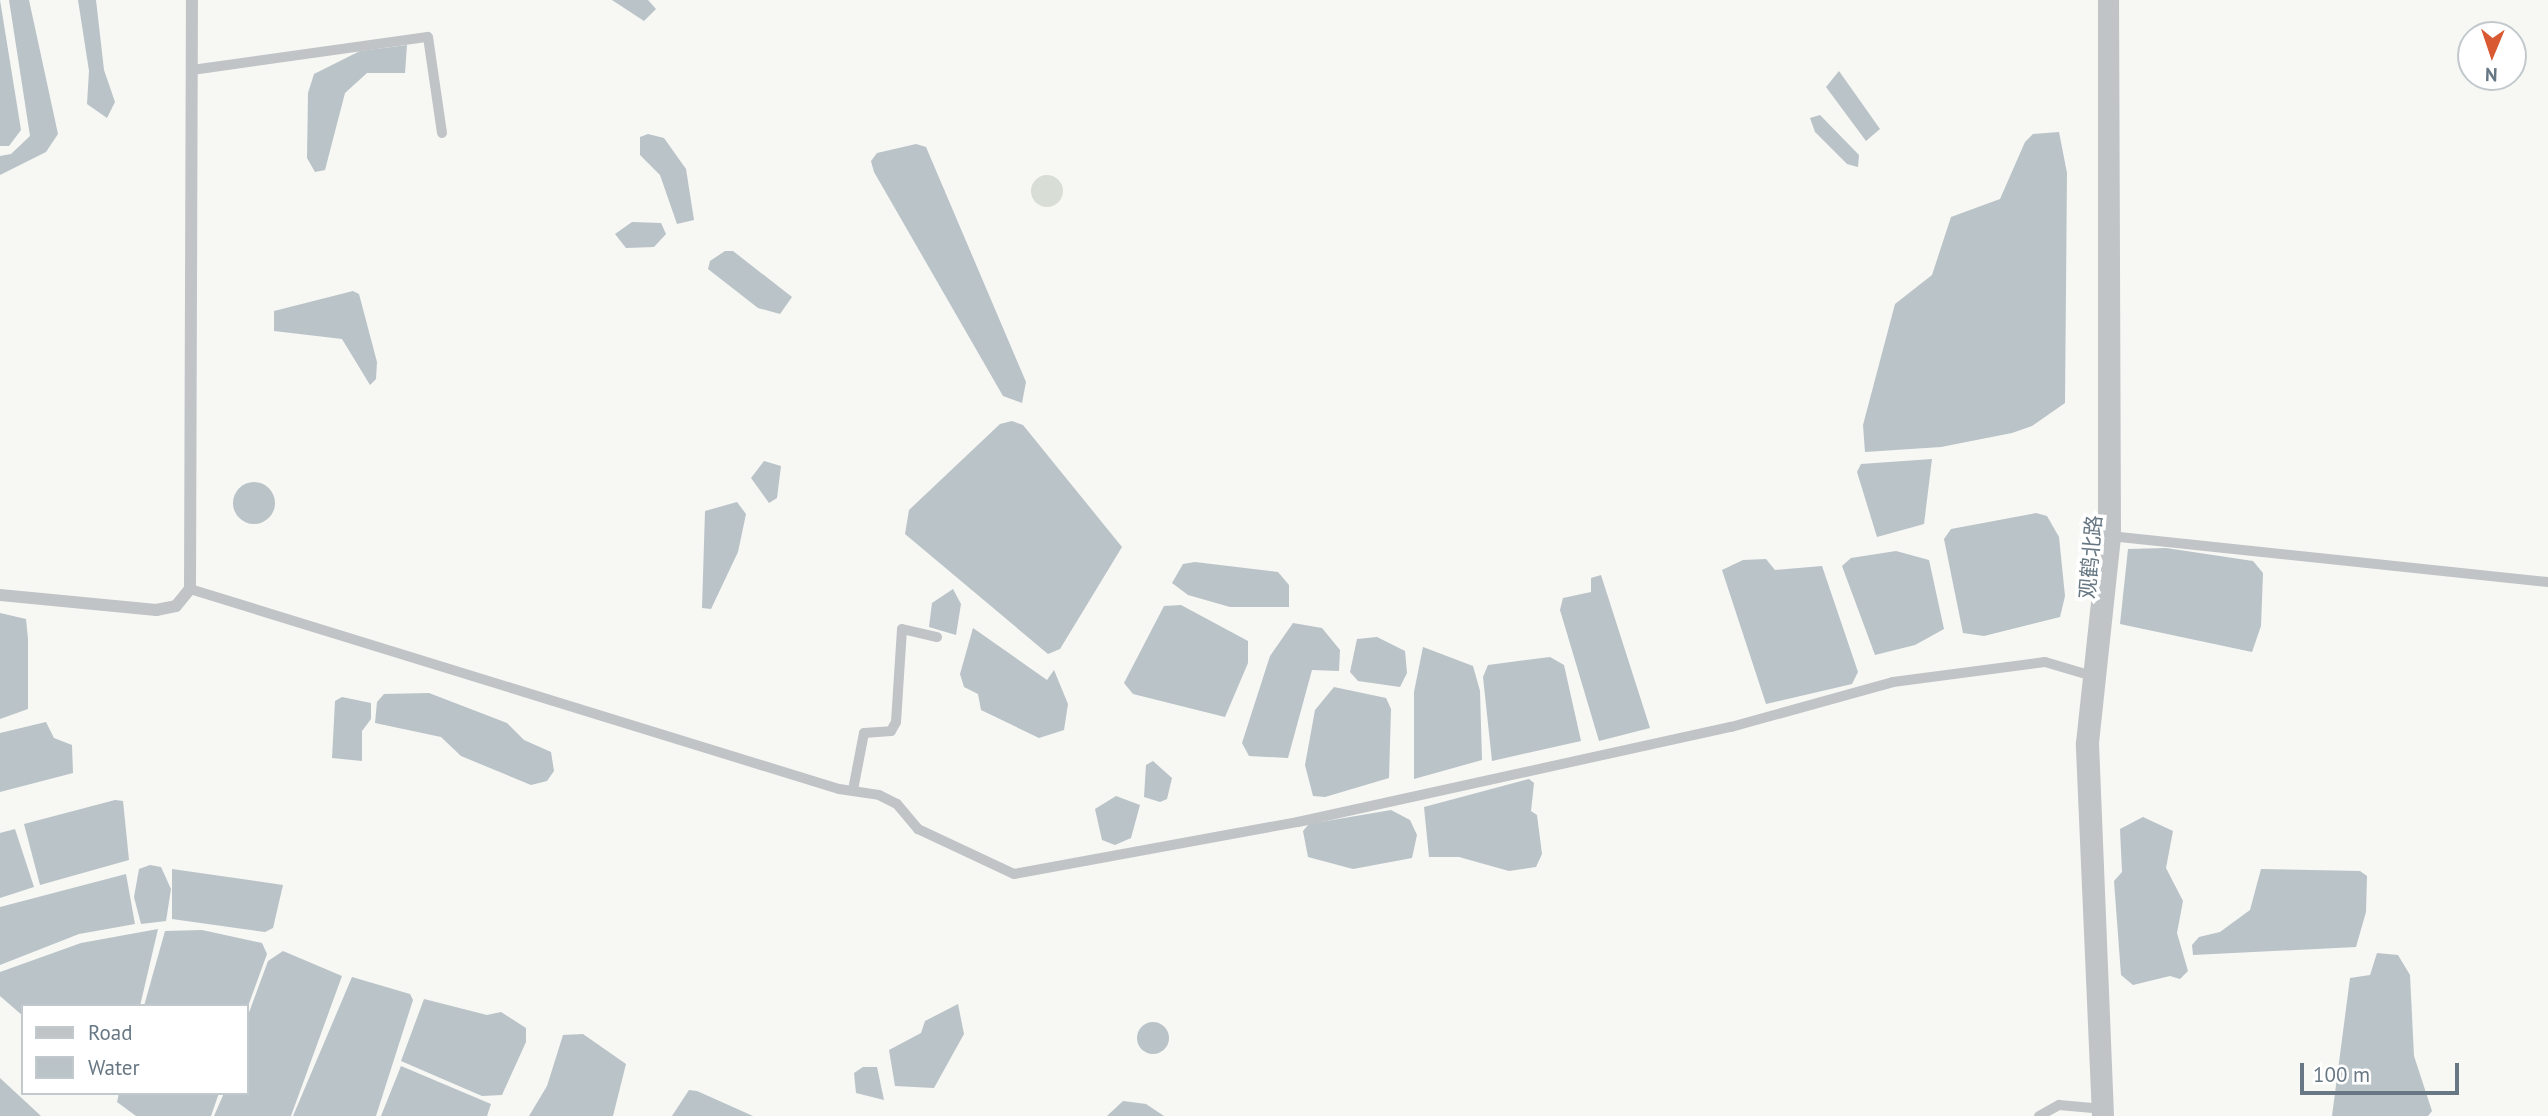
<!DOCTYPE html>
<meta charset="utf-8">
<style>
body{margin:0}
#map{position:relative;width:2548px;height:1116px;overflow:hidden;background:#f7f7f4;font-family:"PT Sans","Noto Sans SC",sans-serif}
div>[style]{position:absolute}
.green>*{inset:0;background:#d8ddd5}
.round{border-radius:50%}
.water>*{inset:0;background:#b9c3c8}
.minor>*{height:10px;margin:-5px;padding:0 5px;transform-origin:5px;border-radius:5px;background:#c0c4c7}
.tertiary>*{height:12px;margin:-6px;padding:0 6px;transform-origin:6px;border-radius:6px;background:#c0c4c7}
span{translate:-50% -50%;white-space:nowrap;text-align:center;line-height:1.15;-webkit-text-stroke:7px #fff;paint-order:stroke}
.street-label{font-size:21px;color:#677783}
.legend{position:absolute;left:21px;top:1004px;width:228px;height:91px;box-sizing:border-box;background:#fff;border:2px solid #c2c9cd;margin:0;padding:9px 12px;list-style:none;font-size:21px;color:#677783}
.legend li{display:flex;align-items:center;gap:14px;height:35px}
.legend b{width:35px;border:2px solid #c2c9cd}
.north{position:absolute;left:2457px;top:21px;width:70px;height:70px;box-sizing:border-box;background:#fff;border:2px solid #c2c9cd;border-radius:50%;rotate:182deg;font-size:19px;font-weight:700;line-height:28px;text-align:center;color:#677783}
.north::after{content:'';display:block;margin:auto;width:24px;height:32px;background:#d95932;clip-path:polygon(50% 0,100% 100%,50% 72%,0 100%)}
.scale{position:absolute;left:2300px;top:1063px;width:159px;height:32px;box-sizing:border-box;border:4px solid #677783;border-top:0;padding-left:9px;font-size:21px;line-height:24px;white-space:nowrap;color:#677783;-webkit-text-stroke:5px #fff;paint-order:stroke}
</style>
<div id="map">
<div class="green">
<div class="round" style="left:1031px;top:175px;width:32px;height:32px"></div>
</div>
<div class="water">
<div style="clip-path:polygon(0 0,21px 130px,9px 146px,0 146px)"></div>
<div style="clip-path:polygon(9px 0,29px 0,58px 134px,46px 152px,0 175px,0 156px,11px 154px,30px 136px)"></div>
<div style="clip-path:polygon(78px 0,96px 0,104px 70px,115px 102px,107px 118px,87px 104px,89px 71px)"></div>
<div style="clip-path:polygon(612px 0,648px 0,656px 9px,644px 21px)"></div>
<div style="clip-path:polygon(407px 45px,405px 73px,367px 73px,345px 93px,325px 170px,315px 172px,307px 158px,308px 93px,314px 74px,360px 51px)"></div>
<div style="clip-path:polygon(1839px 71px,1880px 129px,1866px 141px,1826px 87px)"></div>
<div style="clip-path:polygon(1820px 115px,1859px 155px,1858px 167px,1847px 164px,1815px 132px,1810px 118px)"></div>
<div style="clip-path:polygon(2059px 132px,2067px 173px,2065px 403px,2032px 426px,2012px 433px,1941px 447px,1865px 452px,1863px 425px,1895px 304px,1932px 275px,1951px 217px,2000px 199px,2025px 142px,2033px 134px)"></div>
<div style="clip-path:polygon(648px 134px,664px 138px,686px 169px,694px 220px,677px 224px,660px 175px,640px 155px,640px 137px)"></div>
<div style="clip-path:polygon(916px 144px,926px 147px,1026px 382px,1022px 403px,1003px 396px,874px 172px,871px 161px,877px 153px)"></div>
<div style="clip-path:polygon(632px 222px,661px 223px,666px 234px,654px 247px,626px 248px,615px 234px)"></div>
<div style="clip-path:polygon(725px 251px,733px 251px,792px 297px,780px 314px,758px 308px,708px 269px,710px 261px)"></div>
<div style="clip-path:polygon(353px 291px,359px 294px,377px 362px,376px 379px,370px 385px,342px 339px,274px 331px,274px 311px)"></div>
<div style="clip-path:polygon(1012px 421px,1023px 425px,1122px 547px,1060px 649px,1048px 654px,905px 534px,909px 510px,1000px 424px)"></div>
<div style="clip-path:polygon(1932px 459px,1924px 524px,1877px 537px,1857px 472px,1861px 464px)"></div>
<div style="clip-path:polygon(764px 461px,781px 466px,777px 498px,769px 503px,751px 478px)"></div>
<div class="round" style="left:233px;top:482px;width:42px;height:42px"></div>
<div style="clip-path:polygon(737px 502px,746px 514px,738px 552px,711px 609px,702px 608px,705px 511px)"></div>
<div style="clip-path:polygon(2036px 513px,2047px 516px,2059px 537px,2065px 596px,2060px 617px,1984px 636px,1963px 633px,1944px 539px,1951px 529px)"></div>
<div style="clip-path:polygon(2166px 548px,2253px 561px,2263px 573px,2261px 626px,2252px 652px,2120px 624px,2128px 549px)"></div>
<div style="clip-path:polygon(1896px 551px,1929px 560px,1944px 629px,1915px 645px,1875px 655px,1842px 566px,1851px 558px)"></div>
<div style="clip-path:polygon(1766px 559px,1775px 570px,1822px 566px,1858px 672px,1852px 684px,1766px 704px,1722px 570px,1743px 560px)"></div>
<div style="clip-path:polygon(1195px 562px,1278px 572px,1289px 585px,1289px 607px,1230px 607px,1188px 595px,1172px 583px,1183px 564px)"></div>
<div style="clip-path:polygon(1601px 575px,1650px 728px,1599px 741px,1560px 610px,1563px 598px,1591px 592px,1591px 578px)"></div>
<div style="clip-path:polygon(953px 589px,961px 604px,956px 635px,929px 627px,932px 603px)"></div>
<div style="clip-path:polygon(1181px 605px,1248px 641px,1248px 663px,1225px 717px,1133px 694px,1124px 683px,1164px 606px)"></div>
<div style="clip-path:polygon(0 613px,26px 619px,28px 639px,28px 709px,0 719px)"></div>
<div style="clip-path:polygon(1293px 623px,1322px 628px,1340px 650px,1339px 671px,1312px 670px,1288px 758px,1249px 756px,1242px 743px,1270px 656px)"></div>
<div style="clip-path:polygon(973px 628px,1047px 680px,1054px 670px,1068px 704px,1064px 730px,1039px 738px,981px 710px,978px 694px,964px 687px,960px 674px)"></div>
<div style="clip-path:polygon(1377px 637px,1405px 651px,1407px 673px,1400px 687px,1358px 681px,1350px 672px,1357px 639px)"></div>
<div style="clip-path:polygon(1423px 647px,1473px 666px,1480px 691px,1482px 760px,1414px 779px,1414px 692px)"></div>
<div style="clip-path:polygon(1550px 657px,1564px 665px,1581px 741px,1492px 761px,1483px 677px,1488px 665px)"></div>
<div style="clip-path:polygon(1334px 687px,1386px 698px,1391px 709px,1389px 778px,1325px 797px,1313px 796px,1305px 765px,1315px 710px)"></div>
<div style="clip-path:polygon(429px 693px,507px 723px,524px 740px,551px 752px,554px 771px,547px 781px,531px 785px,461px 756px,441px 737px,375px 723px,377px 702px,384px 694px)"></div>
<div style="clip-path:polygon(342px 697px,371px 703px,371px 719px,362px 731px,362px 761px,332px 758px,335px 701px)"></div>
<div style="clip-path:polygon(46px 722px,54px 738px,72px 745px,73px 773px,0 792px,0 733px)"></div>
<div style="clip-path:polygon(1153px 761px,1172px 778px,1167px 799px,1160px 802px,1144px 797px,1146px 765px)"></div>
<div style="clip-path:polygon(1529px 779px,1534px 783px,1531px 811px,1537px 815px,1542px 854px,1536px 867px,1509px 871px,1459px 857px,1429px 857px,1424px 807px)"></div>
<div style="clip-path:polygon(1116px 796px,1140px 805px,1131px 838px,1115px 845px,1102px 840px,1095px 809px)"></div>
<div style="clip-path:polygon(115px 800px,123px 801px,129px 860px,40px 885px,24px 824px)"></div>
<div style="clip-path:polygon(1391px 810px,1410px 820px,1417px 835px,1412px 858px,1353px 869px,1308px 857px,1303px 831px,1309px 824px)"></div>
<div style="clip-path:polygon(2143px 817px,2173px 831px,2166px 868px,2183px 901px,2177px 933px,2188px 971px,2180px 979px,2170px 976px,2133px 985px,2121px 975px,2114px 881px,2122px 872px,2120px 829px)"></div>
<div style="clip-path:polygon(15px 829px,34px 887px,0 898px,0 833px)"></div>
<div style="clip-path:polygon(150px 865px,161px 867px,171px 889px,166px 921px,141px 924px,134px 897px,139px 869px)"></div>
<div style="clip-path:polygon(172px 869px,283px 885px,273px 928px,265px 932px,172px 919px)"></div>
<div style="clip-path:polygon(2261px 869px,2360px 871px,2367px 876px,2366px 912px,2356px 947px,2193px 955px,2192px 945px,2199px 937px,2220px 932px,2250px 910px)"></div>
<div style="clip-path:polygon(126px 874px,135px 924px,79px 934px,0 965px,0 907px)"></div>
<div style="clip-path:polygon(158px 929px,140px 1006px,23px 1006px,23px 1016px,0 996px,0 972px,81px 943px)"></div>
<div style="clip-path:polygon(202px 930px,262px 943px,267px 954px,247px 1009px,144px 1006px,165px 931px)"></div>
<div style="clip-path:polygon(283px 951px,342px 976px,291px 1116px,214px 1116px,224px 1093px,247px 1093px,247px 1018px,268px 961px)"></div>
<div style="clip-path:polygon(2377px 953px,2398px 955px,2410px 975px,2414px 1056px,2432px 1111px,2428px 1116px,2332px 1116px,2350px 978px,2370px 975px)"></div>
<div style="clip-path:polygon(352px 977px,410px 994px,413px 1000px,376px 1116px,293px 1116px)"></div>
<div style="clip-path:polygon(424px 999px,487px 1015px,501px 1012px,526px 1028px,526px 1042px,502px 1095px,482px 1096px,401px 1061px)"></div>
<div style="clip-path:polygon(958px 1004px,964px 1034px,934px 1088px,895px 1086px,889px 1050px,921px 1033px,925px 1021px)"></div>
<div class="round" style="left:1137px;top:1022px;width:32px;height:32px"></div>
<div style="clip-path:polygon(583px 1034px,626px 1064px,613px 1116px,529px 1116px,547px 1086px,563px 1035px)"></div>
<div style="clip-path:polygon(401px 1066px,491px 1104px,487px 1116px,381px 1116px)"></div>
<div style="clip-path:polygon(863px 1067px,877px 1067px,884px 1100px,856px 1093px,854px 1073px)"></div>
<div style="clip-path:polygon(0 1078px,41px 1116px,0 1116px)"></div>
<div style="clip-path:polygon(689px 1090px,697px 1091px,753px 1116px,672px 1116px)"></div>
<div style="clip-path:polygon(119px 1093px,219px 1093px,211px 1116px,136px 1116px,117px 1102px)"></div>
<div style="clip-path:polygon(1123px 1101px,1146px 1104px,1164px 1116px,1107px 1116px)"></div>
</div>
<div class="minor">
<div style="left:192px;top:70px;width:238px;rotate:-8deg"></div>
<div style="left:428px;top:37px;width:97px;rotate:81.7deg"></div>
<div style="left:2110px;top:536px;width:440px;rotate:6deg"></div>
<div style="left:190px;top:589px;width:679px;rotate:17.13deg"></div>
<div style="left:839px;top:789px;width:40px;rotate:8.5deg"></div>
<div style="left:879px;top:795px;width:20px;rotate:27deg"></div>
<div style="left:897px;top:804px;width:33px;rotate:50deg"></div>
<div style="left:918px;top:829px;width:106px;rotate:25.1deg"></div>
<div style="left:1014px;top:874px;width:289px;rotate:-10.4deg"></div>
<div style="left:1298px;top:822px;width:443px;rotate:-12.4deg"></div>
<div style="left:1731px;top:727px;width:168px;rotate:-15.5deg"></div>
<div style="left:1893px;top:682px;width:153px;rotate:-7.5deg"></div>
<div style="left:2045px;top:662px;width:53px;rotate:16.4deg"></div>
<div style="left:853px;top:790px;width:58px;rotate:-79.1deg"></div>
<div style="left:864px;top:733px;width:27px;rotate:-4deg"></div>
<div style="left:891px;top:731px;width:10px;rotate:-61deg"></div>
<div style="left:896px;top:722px;width:93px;rotate:-86.3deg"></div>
<div style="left:902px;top:629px;width:36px;rotate:13deg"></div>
<div style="left:2039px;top:1116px;width:23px;rotate:-29deg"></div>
<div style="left:2059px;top:1105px;width:45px;rotate:5.1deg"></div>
</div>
<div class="tertiary">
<div style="left:0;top:595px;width:157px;rotate:5.5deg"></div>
<div style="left:156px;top:610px;width:20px;rotate:-11deg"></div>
<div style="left:176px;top:606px;width:22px;rotate:-51deg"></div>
<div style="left:190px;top:589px;width:589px;rotate:-89.81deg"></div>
<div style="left:2098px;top:1116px;width:373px;rotate:-92.5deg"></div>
<div style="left:2082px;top:743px;width:208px;rotate:-83.9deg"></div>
<div style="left:2104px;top:536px;width:536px;rotate:-90deg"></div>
<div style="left:2108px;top:1116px;width:373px;rotate:-92.3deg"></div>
<div style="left:2093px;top:743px;width:208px;rotate:-83.9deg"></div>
<div style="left:2115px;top:536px;width:536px;rotate:-90.21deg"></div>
</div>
<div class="street-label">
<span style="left:2091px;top:557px;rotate:-85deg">观鹤北路</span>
</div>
<ul class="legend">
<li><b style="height:9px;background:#c0c4c7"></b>Road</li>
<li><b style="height:19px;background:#b9c3c8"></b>Water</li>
</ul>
<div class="north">N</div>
<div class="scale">100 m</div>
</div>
